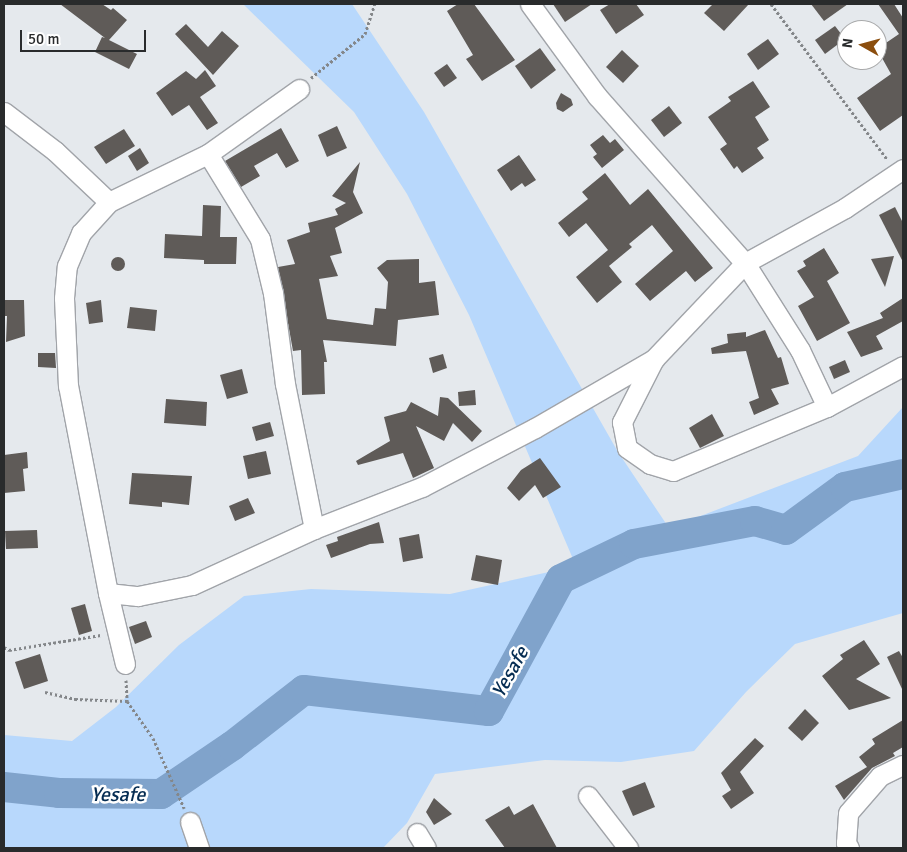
<!DOCTYPE html>
<style>
body{margin:0}
#map{position:relative;width:907px;height:852px;overflow:hidden;background:#e5e9ed;font-family:Signika,sans-serif}
div>[style]{position:absolute}
.green>*{inset:0;background:#b8d8fc}
.river>*{height:30px;margin:-15px;padding:0 15px;transform-origin:15px;border-radius:15px;background:#80a3cb}
.building>*{inset:0;background:#5f5b58}
.round{border-radius:50%}
.path>*{height:3px;margin-top:-1.5px;transform-origin:0;background:repeating-linear-gradient(90deg,#84878a 0 2.5px,transparent 0 5px)}
.roads{filter:drop-shadow(1px 0 #a1a4a9) drop-shadow(-1px 0 #a1a4a9) drop-shadow(0 1px #a1a4a9) drop-shadow(0 -1px #a1a4a9)}
.minor>*{height:19px;margin:-9.5px;padding:0 9.5px;transform-origin:9.5px;border-radius:9.5px;background:#fff}
span{translate:-50% -50%;white-space:nowrap;text-align:center;line-height:1.15;-webkit-text-stroke:5px #fff;paint-order:stroke}
.water-label{font-size:20px;color:#052c52;font-style:italic}
.frame{position:absolute;inset:0;border:5px solid #292b2c;pointer-events:none}
.north{position:absolute;left:837px;top:20px;width:50px;height:50px;box-sizing:border-box;background:#fff;border:1px solid #a9aaab;border-radius:50%;rotate:277deg;font-size:14px;font-weight:700;line-height:20px;text-align:center;color:#292b2c}
.north::after{content:'';display:block;margin:auto;width:18px;height:22px;background:#8b4e0e;clip-path:polygon(50% 0,100% 100%,50% 72%,0 100%)}
.scale{position:absolute;left:20px;top:30px;width:126px;height:22px;box-sizing:border-box;border:2px solid #292b2c;border-top:0;padding-left:6px;font-size:15px;line-height:18px;white-space:nowrap;color:#292b2c;-webkit-text-stroke:4px #fff;paint-order:stroke}
</style>
<div id="map">
<div class="green">
<div style="clip-path:polygon(243px 4px,352px 4px,424px 112px,618px 452px,669px 528px,858px 456px,903px 407px,903px 613px,795px 644px,746px 692px,694px 751px,621px 762px,545px 760px,435px 774px,407px 823px,383px 848px,4px 848px,4px 735px,72px 741px,116px 707px,179px 645px,244px 596px,311px 589px,450px 594px,576px 566px,469px 315px,407px 194px,354px 112px)"></div>
</div>
<div class="river">
<div style="left:4px;top:787px;width:55px;rotate:6.2deg"></div>
<div style="left:59px;top:793px;width:102px;rotate:0.6deg"></div>
<div style="left:161px;top:794px;width:86px;rotate:-34.1deg"></div>
<div style="left:232px;top:746px;width:91px;rotate:-37.9deg"></div>
<div style="left:304px;top:690px;width:186px;rotate:6.5deg"></div>
<div style="left:489px;top:711px;width:150px;rotate:-61.4deg"></div>
<div style="left:561px;top:579px;width:81px;rotate:-25.6deg"></div>
<div style="left:634px;top:544px;width:123px;rotate:-10.8deg"></div>
<div style="left:755px;top:521px;width:32px;rotate:16deg"></div>
<div style="left:786px;top:530px;width:73px;rotate:-36.1deg"></div>
<div style="left:845px;top:487px;width:59px;rotate:-12.6deg"></div>
</div>
<div class="building">
<div style="clip-path:polygon(60px 4px,102px 4px,111px 10px,113px 8px,127px 20px,109px 40px,137px 54px,129px 69px,95px 52px,102px 37px,105px 38px)"></div>
<div style="clip-path:polygon(458px 4px,474px 4px,515px 60px,482px 81px,466px 59px,473px 55px,447px 11px)"></div>
<div style="clip-path:polygon(553px 4px,592px 4px,565px 22px)"></div>
<div style="clip-path:polygon(610px 4px,636px 4px,644px 15px,616px 34px,600px 10px)"></div>
<div style="clip-path:polygon(713px 4px,749px 4px,724px 31px,704px 13px)"></div>
<div style="clip-path:polygon(811px 4px,848px 4px,824px 21px)"></div>
<div style="clip-path:polygon(878px 4px,894px 4px,903px 18px,903px 115px,880px 131px,857px 98px,891px 74px,877px 49px,899px 34px)"></div>
<div style="clip-path:polygon(186px 24px,208px 47px,222px 31px,239px 46px,213px 75px,175px 34px)"></div>
<div style="clip-path:polygon(835px 26px,845px 39px,825px 54px,815px 40px)"></div>
<div style="clip-path:polygon(768px 39px,779px 54px,758px 70px,747px 54px)"></div>
<div style="clip-path:polygon(540px 48px,556px 70px,531px 89px,515px 66px)"></div>
<div style="clip-path:polygon(622px 50px,639px 66px,623px 83px,606px 67px)"></div>
<div style="clip-path:polygon(447px 64px,457px 78px,444px 87px,434px 73px)"></div>
<div style="clip-path:polygon(205px 70px,216px 86px,200px 97px,218px 123px,207px 130px,189px 105px,172px 116px,156px 93px,186px 71px,196px 79px)"></div>
<div style="clip-path:polygon(753px 81px,770px 107px,755px 117px,769px 140px,757px 148px,764px 158px,742px 173px,737px 166px,734px 169px,720px 149px,727px 144px,708px 117px,731px 101px,728px 97px)"></div>
<div style="clip-path:polygon(561px 93px,571px 99px,573px 105px,563px 112px,557px 109px,556px 103px)"></div>
<div style="clip-path:polygon(669px 106px,682px 123px,664px 137px,651px 120px)"></div>
<div style="clip-path:polygon(337px 126px,347px 148px,327px 157px,318px 135px)"></div>
<div style="clip-path:polygon(281px 128px,299px 161px,286px 168px,277px 153px,254px 166px,260px 176px,241px 187px,225px 161px)"></div>
<div style="clip-path:polygon(124px 129px,135px 146px,106px 164px,94px 147px)"></div>
<div style="clip-path:polygon(603px 135px,610px 143px,615px 139px,624px 150px,602px 168px,593px 157px,597px 154px,590px 145px)"></div>
<div style="clip-path:polygon(140px 148px,149px 163px,137px 171px,128px 156px)"></div>
<div style="clip-path:polygon(519px 155px,536px 180px,525px 187px,522px 183px,511px 191px,497px 170px)"></div>
<div style="clip-path:polygon(360px 162px,353px 192px,363px 213px,335px 228px,342px 253px,330px 256px,338px 276px,319px 279px,327px 319px,373px 325px,375px 308px,386px 309px,388px 282px,377px 268px,387px 260px,419px 259px,419px 283px,435px 281px,439px 315px,398px 320px,396px 346px,323px 340px,327px 362px,324px 362px,325px 394px,302px 395px,301px 350px,293px 351px,278px 267px,295px 264px,287px 240px,310px 232px,308px 223px,338px 215px,335px 209px,346px 203px,332px 196px)"></div>
<div style="clip-path:polygon(605px 173px,630px 205px,648px 189px,713px 268px,695px 282px,686px 271px,650px 301px,635px 284px,673px 251px,652px 225px,629px 244px,632px 247px,609px 266px,622px 282px,597px 303px,576px 277px,608px 250px,586px 223px,569px 237px,558px 223px,588px 199px,582px 192px)"></div>
<div style="clip-path:polygon(203px 205px,221px 206px,220px 237px,237px 237px,236px 264px,204px 264px,204px 260px,164px 258px,165px 234px,202px 236px)"></div>
<div style="clip-path:polygon(895px 207px,903px 223px,903px 262px,879px 215px)"></div>
<div style="clip-path:polygon(824px 248px,839px 273px,827px 281px,850px 323px,817px 341px,798px 306px,814px 297px,797px 271px,806px 266px,803px 261px)"></div>
<div style="clip-path:polygon(894px 256px,885px 287px,871px 259px)"></div>
<div class="round" style="left:111px;top:257px;width:14px;height:14px"></div>
<div style="clip-path:polygon(903px 298px,903px 321px,876px 336px,883px 349px,861px 357px,847px 332px,883px 318px,880px 313px)"></div>
<div style="clip-path:polygon(4px 300px,24px 300px,25px 336px,6px 342px,7px 316px,4px 316px)"></div>
<div style="clip-path:polygon(101px 300px,103px 322px,89px 324px,86px 303px)"></div>
<div style="clip-path:polygon(130px 307px,157px 310px,155px 331px,127px 328px)"></div>
<div style="clip-path:polygon(765px 330px,778px 358px,781px 357px,789px 384px,771px 389px,779px 404px,754px 415px,749px 402px,759px 398px,746px 351px,712px 354px,711px 348px,728px 343px,727px 334px,746px 332px,746px 337px)"></div>
<div style="clip-path:polygon(38px 353px,55px 353px,56px 368px,38px 367px)"></div>
<div style="clip-path:polygon(443px 354px,447px 368px,433px 373px,429px 358px)"></div>
<div style="clip-path:polygon(845px 360px,850px 372px,834px 379px,829px 367px)"></div>
<div style="clip-path:polygon(242px 369px,248px 393px,227px 399px,220px 375px)"></div>
<div style="clip-path:polygon(475px 390px,476px 405px,459px 406px,458px 392px)"></div>
<div style="clip-path:polygon(440px 397px,448px 398px,482px 431px,472px 442px,453px 423px,444px 441px,416px 426px,434px 468px,413px 478px,403px 453px,358px 465px,356px 461px,390px 441px,384px 417px,406px 411px,411px 402px,438px 416px)"></div>
<div style="clip-path:polygon(166px 399px,207px 402px,206px 426px,164px 423px)"></div>
<div style="clip-path:polygon(712px 414px,724px 436px,700px 448px,689px 428px)"></div>
<div style="clip-path:polygon(270px 422px,274px 436px,256px 441px,252px 427px)"></div>
<div style="clip-path:polygon(266px 451px,271px 474px,248px 479px,243px 456px)"></div>
<div style="clip-path:polygon(27px 452px,28px 468px,23px 469px,25px 491px,4px 493px,4px 455px)"></div>
<div style="clip-path:polygon(540px 458px,561px 487px,543px 498px,535px 485px,519px 501px,507px 488px,521px 470px)"></div>
<div style="clip-path:polygon(132px 473px,192px 476px,189px 505px,162px 502px,162px 507px,129px 504px)"></div>
<div style="clip-path:polygon(248px 498px,255px 513px,235px 521px,229px 506px)"></div>
<div style="clip-path:polygon(379px 522px,384px 543px,370px 544px,331px 558px,326px 545px,338px 541px,337px 537px)"></div>
<div style="clip-path:polygon(37px 530px,38px 548px,6px 549px,5px 531px)"></div>
<div style="clip-path:polygon(419px 534px,423px 558px,403px 562px,399px 538px)"></div>
<div style="clip-path:polygon(476px 555px,502px 560px,498px 585px,471px 580px)"></div>
<div style="clip-path:polygon(85px 604px,92px 631px,79px 635px,71px 608px)"></div>
<div style="clip-path:polygon(146px 621px,152px 637px,135px 644px,129px 627px)"></div>
<div style="clip-path:polygon(864px 640px,880px 664px,856px 679px,891px 698px,849px 710px,822px 676px,843px 659px,840px 655px)"></div>
<div style="clip-path:polygon(899px 651px,903px 658px,903px 691px,887px 657px)"></div>
<div style="clip-path:polygon(40px 654px,48px 681px,24px 689px,15px 662px)"></div>
<div style="clip-path:polygon(805px 709px,819px 723px,802px 741px,788px 728px)"></div>
<div style="clip-path:polygon(903px 720px,903px 747px,893px 753px,895px 756px,872px 768px,844px 800px,835px 786px,867px 767px,859px 757px,875px 744px,872px 739px)"></div>
<div style="clip-path:polygon(755px 738px,764px 746px,740px 772px,754px 793px,731px 809px,722px 796px,731px 790px,721px 773px)"></div>
<div style="clip-path:polygon(645px 782px,655px 807px,633px 816px,622px 791px)"></div>
<div style="clip-path:polygon(434px 798px,452px 814px,434px 825px,426px 812px)"></div>
<div style="clip-path:polygon(533px 804px,557px 848px,505px 848px,485px 820px,509px 806px,514px 815px)"></div>
</div>
<div class="path">
<div style="left:771px;top:4px;width:194px;rotate:53.2deg"></div>
<div style="left:311px;top:78px;width:70px;rotate:-39.2deg"></div>
<div style="left:365px;top:34px;width:32px;rotate:-72deg"></div>
<div style="left:4px;top:647px;width:6px;rotate:31deg"></div>
<div style="left:9px;top:650px;width:93px;rotate:-9.3deg"></div>
<div style="left:126px;top:680px;width:21px;rotate:87deg"></div>
<div style="left:127px;top:701px;width:45px;rotate:54.9deg"></div>
<div style="left:153px;top:738px;width:77px;rotate:66.1deg"></div>
<div style="left:45px;top:692px;width:31px;rotate:13deg"></div>
<div style="left:75px;top:699px;width:52px;rotate:2.2deg"></div>
</div>
<div class="roads">
<div class="minor">
<div style="left:530px;top:4px;width:114px;rotate:53.9deg"></div>
<div style="left:597px;top:96px;width:223px;rotate:48.5deg"></div>
<div style="left:745px;top:263px;width:103px;rotate:57.7deg"></div>
<div style="left:800px;top:350px;width:63px;rotate:64.7deg"></div>
<div style="left:4px;top:112px;width:64px;rotate:37.4deg"></div>
<div style="left:55px;top:151px;width:74px;rotate:43.4deg"></div>
<div style="left:208px;top:154px;width:100px;rotate:58.5deg"></div>
<div style="left:260px;top:239px;width:56px;rotate:76.5deg"></div>
<div style="left:273px;top:293px;width:92px;rotate:82.5deg"></div>
<div style="left:285px;top:384px;width:148px;rotate:78.7deg"></div>
<div style="left:654px;top:359px;width:71px;rotate:116.9deg"></div>
<div style="left:622px;top:422px;width:26px;rotate:79deg"></div>
<div style="left:627px;top:448px;width:28px;rotate:35deg"></div>
<div style="left:650px;top:464px;width:24px;rotate:17deg"></div>
<div style="left:673px;top:471px;width:167px;rotate:-22.6deg"></div>
<div style="left:827px;top:407px;width:86px;rotate:-28.3deg"></div>
<div style="left:108px;top:593px;width:30px;rotate:6deg"></div>
<div style="left:138px;top:596px;width:55px;rotate:-11.5deg"></div>
<div style="left:192px;top:585px;width:134px;rotate:-24.7deg"></div>
<div style="left:314px;top:529px;width:116px;rotate:-21.3deg"></div>
<div style="left:422px;top:487px;width:127px;rotate:-27.6deg"></div>
<div style="left:535px;top:428px;width:138px;rotate:-30.1deg"></div>
<div style="left:654px;top:359px;width:132px;rotate:-46.5deg"></div>
<div style="left:745px;top:263px;width:114px;rotate:-28.8deg"></div>
<div style="left:845px;top:208px;width:70px;rotate:-33.9deg"></div>
<div style="left:125px;top:664px;width:73px;rotate:-103.5deg"></div>
<div style="left:108px;top:593px;width:211px;rotate:-100.9deg"></div>
<div style="left:68px;top:386px;width:88px;rotate:-92.6deg"></div>
<div style="left:64px;top:298px;width:32px;rotate:-85deg"></div>
<div style="left:67px;top:266px;width:36px;rotate:-67deg"></div>
<div style="left:81px;top:233px;width:42px;rotate:-47.9deg"></div>
<div style="left:109px;top:202px;width:110px;rotate:-25.9deg"></div>
<div style="left:208px;top:154px;width:112px;rotate:-35.5deg"></div>
<div style="left:588px;top:796px;width:66px;rotate:52.4deg"></div>
<div style="left:190px;top:822px;width:28px;rotate:71deg"></div>
<div style="left:417px;top:833px;width:17px;rotate:59deg"></div>
<div style="left:849px;top:848px;width:6px;rotate:-121deg"></div>
<div style="left:846px;top:843px;width:30px;rotate:-86deg"></div>
<div style="left:848px;top:813px;width:49px;rotate:-49.1deg"></div>
<div style="left:880px;top:776px;width:25px;rotate:-26deg"></div>
</div>
</div>
<div class="water-label">
<span style="left:510px;top:672px;rotate:-61deg">Yesafe</span>
<span style="left:118px;top:794px">Yesafe</span>
</div>
<div class="frame"></div>
<div class="north">N</div>
<div class="scale">50 m</div>
</div>
